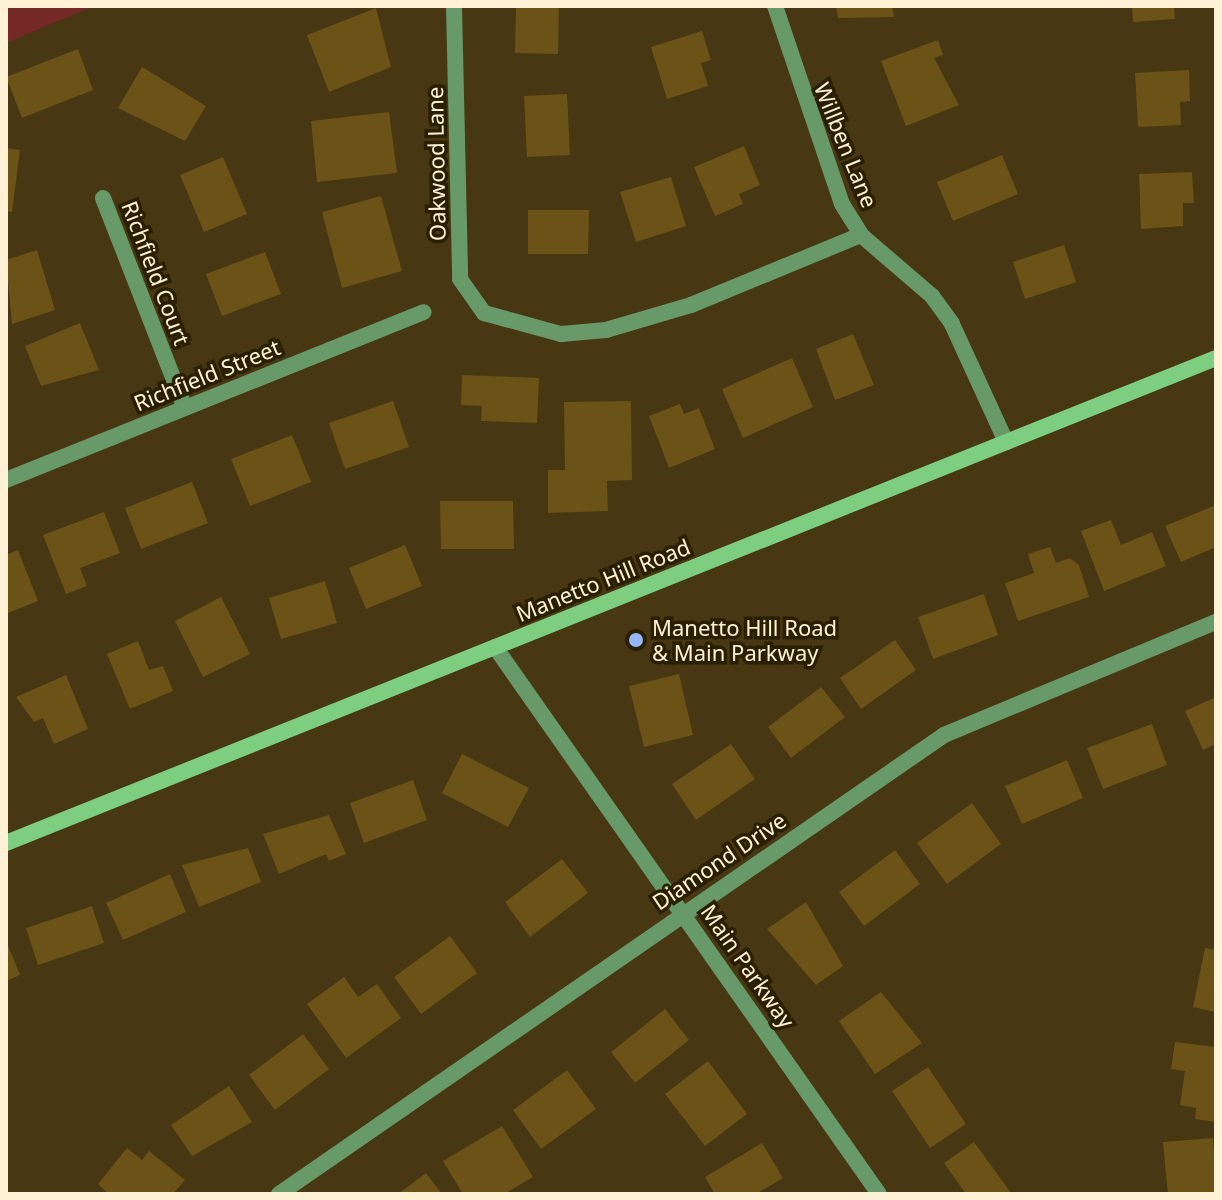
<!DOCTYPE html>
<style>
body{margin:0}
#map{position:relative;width:1222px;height:1200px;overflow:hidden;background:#473712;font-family:"Noto Sans",sans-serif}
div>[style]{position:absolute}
.green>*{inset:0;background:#752926}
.building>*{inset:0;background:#6b5217}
.minor>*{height:16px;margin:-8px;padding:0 8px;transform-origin:8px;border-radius:8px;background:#679969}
.secondary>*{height:16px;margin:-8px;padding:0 8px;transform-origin:8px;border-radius:8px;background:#7ece82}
.dots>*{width:22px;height:22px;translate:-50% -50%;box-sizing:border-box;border:4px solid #2b1f02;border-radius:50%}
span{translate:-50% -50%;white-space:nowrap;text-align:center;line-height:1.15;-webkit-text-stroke:7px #2b1f02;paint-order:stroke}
.street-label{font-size:22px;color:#fff1d6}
.poi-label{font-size:22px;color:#fff1d6}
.left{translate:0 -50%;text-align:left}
.frame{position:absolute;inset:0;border:8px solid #fff1d6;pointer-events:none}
</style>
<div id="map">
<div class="green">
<div style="clip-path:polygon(6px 6px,94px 6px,6px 43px)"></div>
</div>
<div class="building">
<div style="clip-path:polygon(516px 6px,559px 6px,558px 54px,515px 53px)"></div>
<div style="clip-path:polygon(836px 6px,892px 6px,894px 17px,838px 18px)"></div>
<div style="clip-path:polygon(1132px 6px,1174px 6px,1175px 19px,1133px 22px)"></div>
<div style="clip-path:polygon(376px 8px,391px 67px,329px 92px,307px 35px)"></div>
<div style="clip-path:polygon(702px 31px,711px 60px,701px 63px,708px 86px,667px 99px,651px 47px)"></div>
<div style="clip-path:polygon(938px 40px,943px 55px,934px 58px,959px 105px,906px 126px,881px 61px)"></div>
<div style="clip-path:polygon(78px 49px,93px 90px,22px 118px,6px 77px)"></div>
<div style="clip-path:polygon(142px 67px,206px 106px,185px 141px,118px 108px)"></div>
<div style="clip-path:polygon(1189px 70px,1190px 101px,1180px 102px,1181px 125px,1138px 127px,1135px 73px)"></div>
<div style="clip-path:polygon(567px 94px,570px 155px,527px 157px,524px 96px)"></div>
<div style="clip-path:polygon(389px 112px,397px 173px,317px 182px,311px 121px)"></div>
<div style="clip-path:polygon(744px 146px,760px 185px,739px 194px,743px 204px,715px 216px,694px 167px)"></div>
<div style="clip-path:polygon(6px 148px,20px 150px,12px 212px,6px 211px)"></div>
<div style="clip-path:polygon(1002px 155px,1018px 194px,953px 221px,937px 182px)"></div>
<div style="clip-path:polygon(223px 157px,247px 214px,204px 232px,180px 175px)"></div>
<div style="clip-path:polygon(1192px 172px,1194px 203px,1183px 203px,1183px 226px,1141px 229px,1139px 174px)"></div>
<div style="clip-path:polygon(671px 177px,686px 226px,636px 242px,620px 192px)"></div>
<div style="clip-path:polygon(381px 196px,402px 271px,342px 288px,322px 212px)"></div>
<div style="clip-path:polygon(528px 210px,589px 210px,588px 254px,528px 254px)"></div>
<div style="clip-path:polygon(1064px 245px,1076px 282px,1025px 299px,1013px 262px)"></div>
<div style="clip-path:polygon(37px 250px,55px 310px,12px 324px,6px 260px)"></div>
<div style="clip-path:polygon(265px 252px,281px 294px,222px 316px,206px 274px)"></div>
<div style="clip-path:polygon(80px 323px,99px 370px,41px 386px,25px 346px)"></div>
<div style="clip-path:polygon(853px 334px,874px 385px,835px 400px,816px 349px)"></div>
<div style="clip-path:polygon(792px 358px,813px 407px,743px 438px,722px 389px)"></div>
<div style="clip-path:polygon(462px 375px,539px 378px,537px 423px,481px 421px,482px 406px,461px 405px)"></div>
<div style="clip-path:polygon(393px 401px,409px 447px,345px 469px,329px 423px)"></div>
<div style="clip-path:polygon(631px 401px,632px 480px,607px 481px,608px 511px,548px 513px,548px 470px,565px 470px,564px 402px)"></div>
<div style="clip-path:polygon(680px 404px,684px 414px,699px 408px,715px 449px,669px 468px,649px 416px)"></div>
<div style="clip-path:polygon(292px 435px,311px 482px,250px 506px,231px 459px)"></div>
<div style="clip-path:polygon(192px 482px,208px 523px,141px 549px,125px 508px)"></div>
<div style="clip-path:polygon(440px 501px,513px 501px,514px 549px,441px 549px)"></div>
<div style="clip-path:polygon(1216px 505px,1216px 547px,1181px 562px,1165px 526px)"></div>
<div style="clip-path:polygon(104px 512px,120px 553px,80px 568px,87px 586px,66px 594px,43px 535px)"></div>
<div style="clip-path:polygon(1111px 520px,1121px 545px,1152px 532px,1166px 566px,1104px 591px,1081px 531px)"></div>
<div style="clip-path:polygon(405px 545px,422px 586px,366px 609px,349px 568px)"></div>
<div style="clip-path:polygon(1050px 547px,1056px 563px,1070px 558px,1079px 565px,1089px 597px,1018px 621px,1005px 583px,1034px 573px,1028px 554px)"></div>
<div style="clip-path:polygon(18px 550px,38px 601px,6px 614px,6px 555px)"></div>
<div style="clip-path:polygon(325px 581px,337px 623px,281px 639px,269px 598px)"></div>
<div style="clip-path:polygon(984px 594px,998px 635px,933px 659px,918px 617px)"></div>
<div style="clip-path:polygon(221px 597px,250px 654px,203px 677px,175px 621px)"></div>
<div style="clip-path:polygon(895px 640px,916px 670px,861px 709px,840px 678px)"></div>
<div style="clip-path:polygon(138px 641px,149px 670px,163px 666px,173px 691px,130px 709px,107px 654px)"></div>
<div style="clip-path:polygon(679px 674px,693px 735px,644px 747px,629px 686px)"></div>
<div style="clip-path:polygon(66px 675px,88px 729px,54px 744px,43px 718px,34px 722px,16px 697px)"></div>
<div style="clip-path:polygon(821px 687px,845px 717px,791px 758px,768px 727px)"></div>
<div style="clip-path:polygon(1216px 697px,1216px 744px,1203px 750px,1185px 711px)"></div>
<div style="clip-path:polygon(1152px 724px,1167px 765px,1103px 789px,1087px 748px)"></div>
<div style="clip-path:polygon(731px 744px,755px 779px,696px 820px,672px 784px)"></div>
<div style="clip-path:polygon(462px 754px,529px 788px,508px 827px,442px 793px)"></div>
<div style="clip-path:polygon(1067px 760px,1083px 798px,1022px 824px,1005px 786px)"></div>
<div style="clip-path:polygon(413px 780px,427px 820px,364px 843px,350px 803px)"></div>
<div style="clip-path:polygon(972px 803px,1001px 844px,947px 884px,917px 843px)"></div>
<div style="clip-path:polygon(329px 815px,346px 854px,329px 861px,326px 854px,279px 874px,263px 834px)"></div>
<div style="clip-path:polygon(248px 848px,261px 882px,199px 907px,182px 865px)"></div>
<div style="clip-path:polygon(895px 850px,920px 884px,864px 926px,839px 892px)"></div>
<div style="clip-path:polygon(562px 859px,588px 893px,530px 937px,505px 902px)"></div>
<div style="clip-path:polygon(170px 874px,186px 912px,123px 940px,106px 903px)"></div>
<div style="clip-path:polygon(806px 902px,843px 966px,816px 985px,767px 929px)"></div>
<div style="clip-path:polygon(92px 906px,104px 943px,38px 965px,26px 928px)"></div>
<div style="clip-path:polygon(450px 936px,477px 973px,421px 1014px,394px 977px)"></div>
<div style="clip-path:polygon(6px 940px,20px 975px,6px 981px)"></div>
<div style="clip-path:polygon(1205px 948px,1216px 950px,1216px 1012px,1193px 1007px)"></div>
<div style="clip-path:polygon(344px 977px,358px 997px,377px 984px,401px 1018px,346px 1058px,307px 1004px)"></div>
<div style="clip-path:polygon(881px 992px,922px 1043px,875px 1074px,839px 1021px)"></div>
<div style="clip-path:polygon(665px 1009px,689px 1040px,635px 1083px,611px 1052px)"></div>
<div style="clip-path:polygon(303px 1034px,329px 1069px,275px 1110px,249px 1075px)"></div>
<div style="clip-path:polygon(1175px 1042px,1216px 1047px,1216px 1122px,1195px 1119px,1196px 1108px,1180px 1105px,1185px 1071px,1171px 1069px)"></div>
<div style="clip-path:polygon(708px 1061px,747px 1114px,705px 1146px,665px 1094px)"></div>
<div style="clip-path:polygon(928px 1067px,966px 1124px,930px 1148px,892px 1091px)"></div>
<div style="clip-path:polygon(567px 1070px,596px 1109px,541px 1149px,513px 1110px)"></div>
<div style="clip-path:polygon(229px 1086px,252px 1122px,192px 1156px,171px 1125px)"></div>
<div style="clip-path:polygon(502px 1126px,533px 1177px,504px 1194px,463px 1194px,443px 1161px)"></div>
<div style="clip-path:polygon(1213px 1138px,1216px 1194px,1168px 1194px,1163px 1142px)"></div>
<div style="clip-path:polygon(974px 1142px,1012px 1194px,966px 1194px,944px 1163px)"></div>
<div style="clip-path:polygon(762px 1143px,783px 1178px,756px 1194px,715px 1194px,705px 1177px)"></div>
<div style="clip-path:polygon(127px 1148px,142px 1160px,149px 1151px,185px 1180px,173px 1194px,109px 1194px,98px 1184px)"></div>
<div style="clip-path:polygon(426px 1173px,442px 1194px,398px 1194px)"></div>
</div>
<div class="minor">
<div style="left:454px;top:6px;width:273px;rotate:88.7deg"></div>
<div style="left:460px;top:279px;width:42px;rotate:54.8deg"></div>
<div style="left:484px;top:313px;width:80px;rotate:15.3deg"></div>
<div style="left:561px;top:334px;width:45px;rotate:-5.1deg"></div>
<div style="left:606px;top:330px;width:89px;rotate:-16.4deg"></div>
<div style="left:691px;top:305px;width:184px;rotate:-22.4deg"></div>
<div style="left:775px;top:6px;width:209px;rotate:71.3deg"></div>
<div style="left:842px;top:204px;width:36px;rotate:58deg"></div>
<div style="left:861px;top:235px;width:94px;rotate:40.7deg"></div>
<div style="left:932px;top:296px;width:34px;rotate:54deg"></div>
<div style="left:952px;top:324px;width:130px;rotate:65.4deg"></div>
<div style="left:103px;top:198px;width:225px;rotate:68.7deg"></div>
<div style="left:6px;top:480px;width:450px;rotate:-21.9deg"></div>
<div style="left:495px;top:647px;width:668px;rotate:54.93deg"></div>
<div style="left:279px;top:1194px;width:808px;rotate:-34.61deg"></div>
<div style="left:944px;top:735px;width:295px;rotate:-22.6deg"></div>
</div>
<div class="secondary">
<div style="left:6px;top:843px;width:1304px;rotate:-21.84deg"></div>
</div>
<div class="dots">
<div style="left:636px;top:640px;background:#96b6fd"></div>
</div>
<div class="street-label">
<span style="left:846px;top:145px;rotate:68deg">Willben Lane</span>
<span style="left:436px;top:164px;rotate:-91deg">Oakwood Lane</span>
<span style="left:156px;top:273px;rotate:69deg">Richfield Court</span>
<span style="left:207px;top:375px;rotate:-22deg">Richfield Street</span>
<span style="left:603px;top:580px;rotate:-22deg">Manetto Hill Road</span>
<span style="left:719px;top:861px;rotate:-34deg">Diamond Drive</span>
<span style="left:748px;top:966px;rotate:55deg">Main Parkway</span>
</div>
<div class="poi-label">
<span class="left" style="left:652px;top:640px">Manetto Hill Road<br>&amp; Main Parkway</span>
</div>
<div class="frame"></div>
</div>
